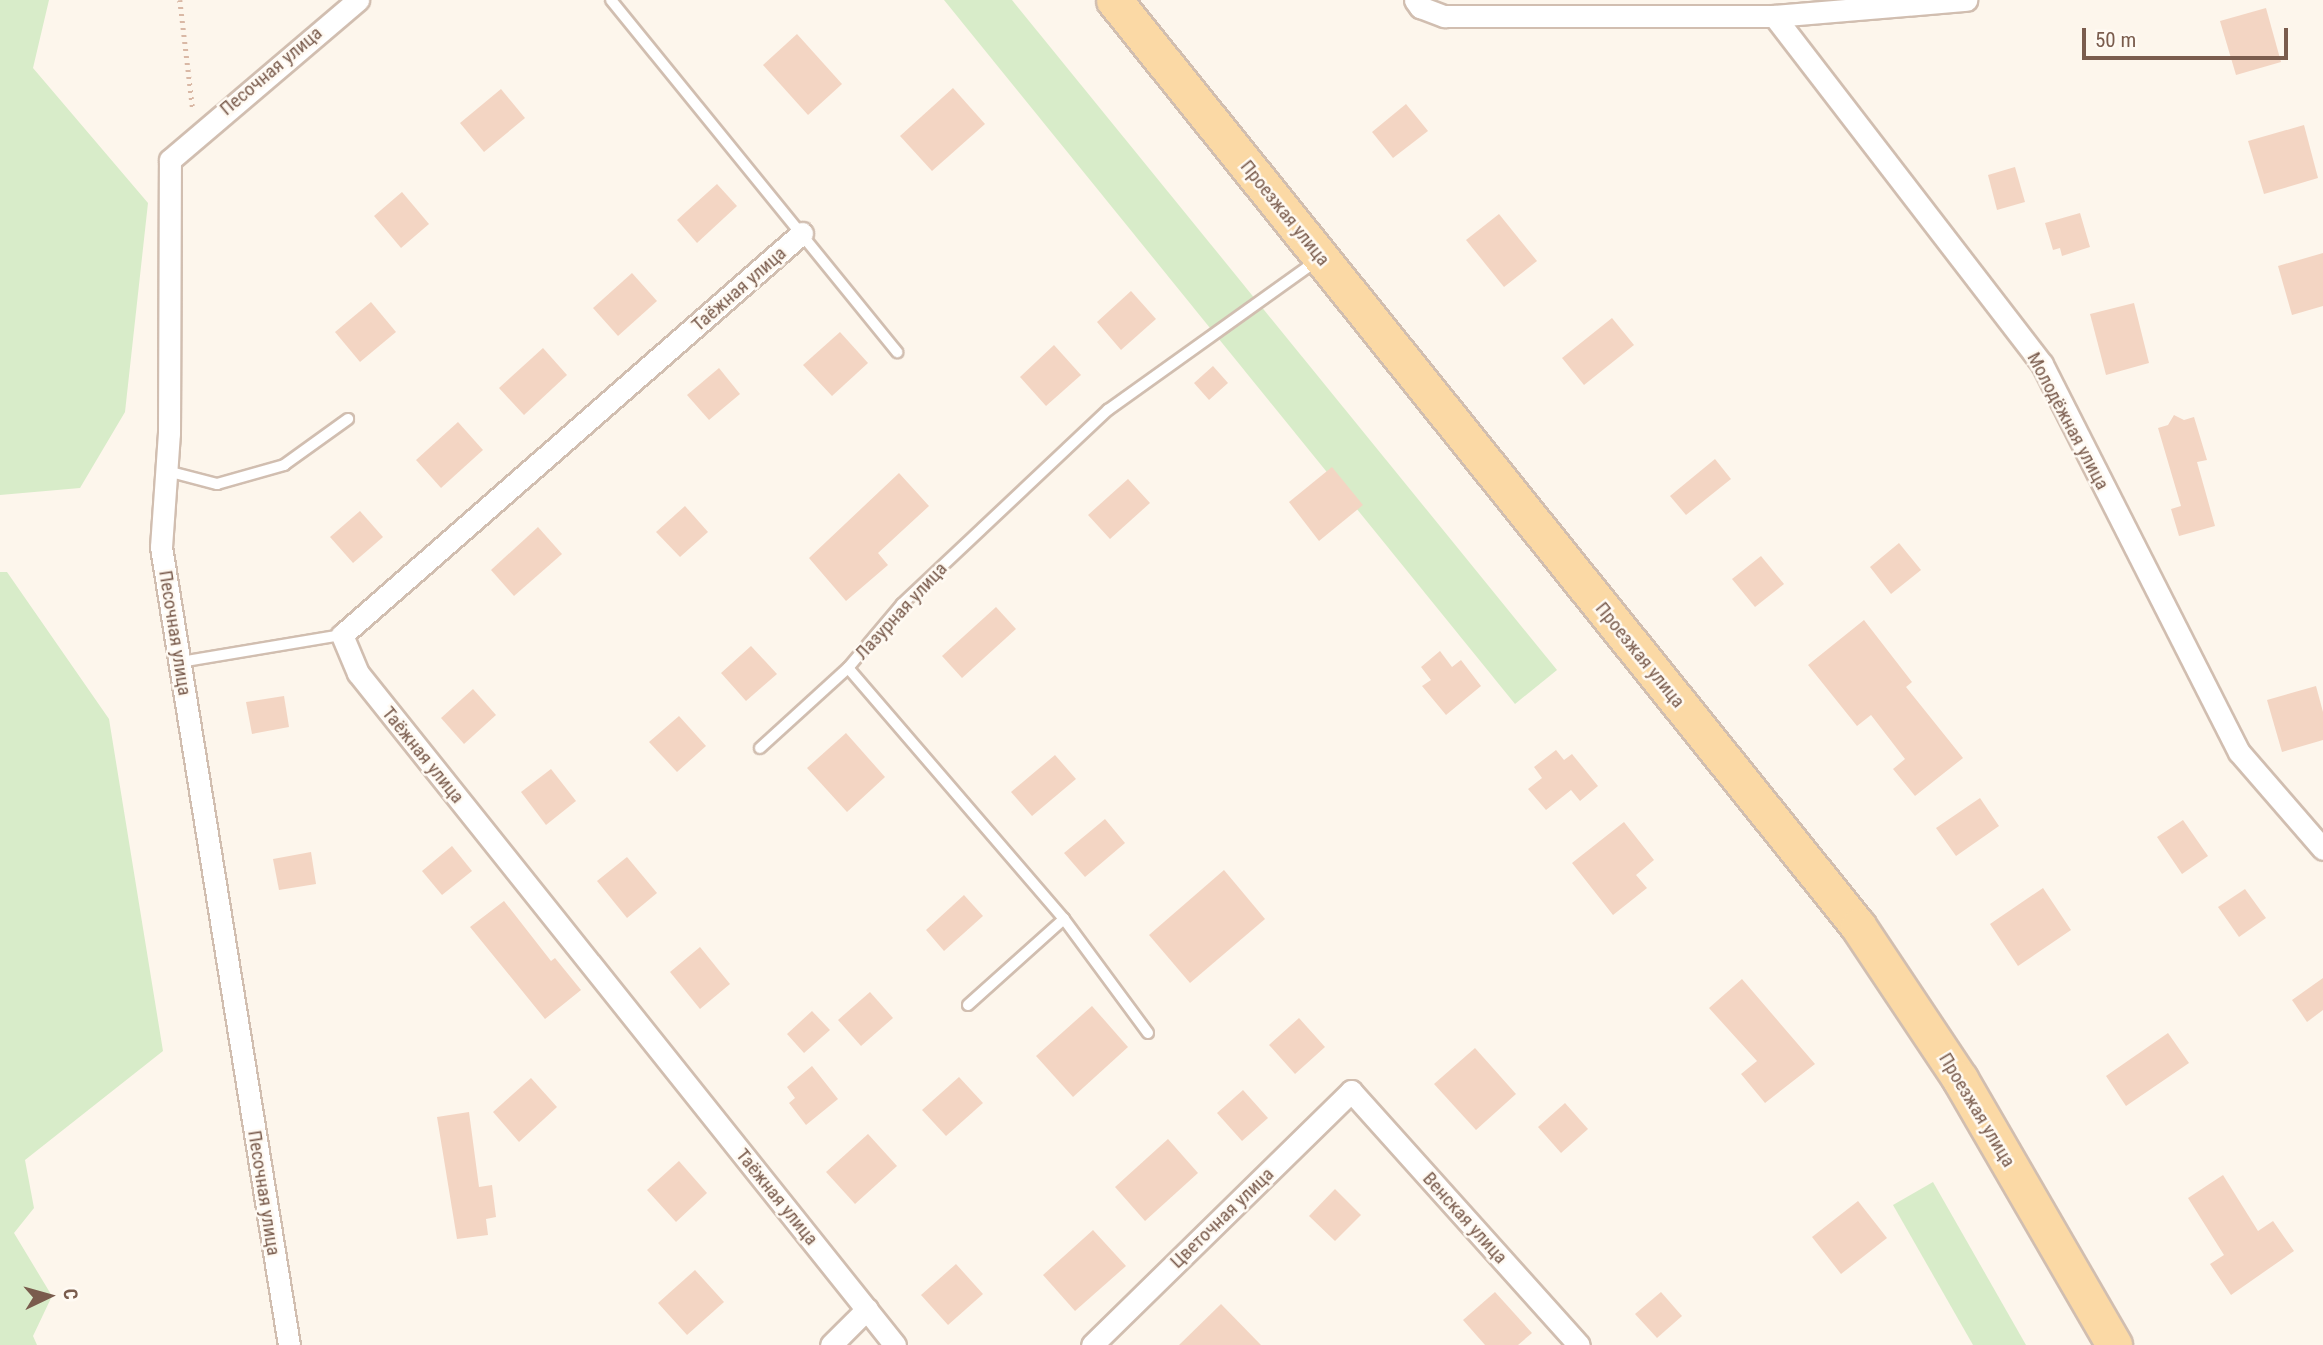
<!DOCTYPE html>
<meta charset="utf-8">
<style>
body{margin:0}
#map{position:relative;width:2323px;height:1345px;overflow:hidden;background:#fdf6ec;font-family:"Roboto Condensed",sans-serif}
div>[style]{position:absolute}
.green>*{inset:0;background:#d8ecc9}
.building>*{inset:0;background:#f3d5c3}
.path>*{height:4.5px;margin-top:-2.25px;transform-origin:0;background:repeating-linear-gradient(90deg,#d9b8a5 0 2px,transparent 0 7px)}
.roads{filter:drop-shadow(2px 0 #d1beb0) drop-shadow(-2px 0 #d1beb0) drop-shadow(0 2px #d1beb0) drop-shadow(0 -2px #d1beb0)}
.service>*{height:10px;margin:-5px;padding:0 5px;transform-origin:5px;border-radius:5px;background:#fff}
.minor>*{height:21px;margin:-10.5px;padding:0 10.5px;transform-origin:10.5px;border-radius:10.5px;background:#fff}
.primary>*{height:35px;margin:-17.5px;padding:0 17.5px;transform-origin:17.5px;border-radius:17.5px;background:#fbd9a5}
span{translate:-50% -50%;white-space:nowrap;text-align:center;line-height:1.15;-webkit-text-stroke:5px #fffaf3;paint-order:stroke}
.street-label{font-size:19px;color:#7a5c4d}
.north{position:absolute;left:14px;top:1261px;width:70px;height:70px;-webkit-text-stroke:5px #fffaf3;paint-order:stroke;rotate:85deg;font-size:19px;font-weight:700;line-height:28px;text-align:center;color:#7a5c4d}
.north::after{content:'';display:block;margin:auto;width:24px;height:32px;background:#7a5c4d;clip-path:polygon(50% 0,100% 100%,50% 72%,0 100%)}
.scale{position:absolute;left:2082px;top:28px;width:206px;height:32px;box-sizing:border-box;border:4px solid #7a5c4d;border-top:0;padding-left:9px;font-size:21px;line-height:24px;white-space:nowrap;color:#7a5c4d;-webkit-text-stroke:5px #fffaf3;paint-order:stroke}
</style>
<div id="map">
<div class="green">
<div style="clip-path:polygon(0 0,49px 0,33px 68px,148px 203px,125px 412px,80px 488px,0 495px)"></div>
<div style="clip-path:polygon(944px 0,1012px 0,1557px 670px,1515px 704px)"></div>
<div style="clip-path:polygon(0 572px,7px 572px,109px 719px,163px 1051px,25px 1160px,34px 1208px,14px 1233px,52px 1296px,33px 1336px,37px 1345px,0 1345px)"></div>
<div style="clip-path:polygon(1933px 1182px,2026px 1345px,1973px 1345px,1893px 1205px)"></div>
</div>
<div class="building">
<div style="clip-path:polygon(2266px 8px,2281px 62px,2236px 75px,2220px 21px)"></div>
<div style="clip-path:polygon(797px 34px,842px 84px,808px 115px,763px 65px)"></div>
<div style="clip-path:polygon(953px 88px,985px 124px,932px 171px,900px 136px)"></div>
<div style="clip-path:polygon(501px 89px,525px 118px,484px 152px,460px 123px)"></div>
<div style="clip-path:polygon(1406px 104px,1428px 131px,1393px 158px,1372px 132px)"></div>
<div style="clip-path:polygon(2304px 125px,2318px 178px,2264px 194px,2248px 141px)"></div>
<div style="clip-path:polygon(2015px 167px,2025px 202px,1997px 210px,1988px 175px)"></div>
<div style="clip-path:polygon(717px 184px,737px 206px,697px 243px,677px 220px)"></div>
<div style="clip-path:polygon(402px 192px,429px 224px,401px 248px,374px 216px)"></div>
<div style="clip-path:polygon(2080px 213px,2090px 247px,2062px 256px,2060px 248px,2053px 250px,2045px 223px)"></div>
<div style="clip-path:polygon(1499px 214px,1537px 261px,1504px 287px,1466px 240px)"></div>
<div style="clip-path:polygon(2323px 253px,2323px 306px,2292px 315px,2278px 266px)"></div>
<div style="clip-path:polygon(632px 273px,657px 301px,618px 336px,593px 308px)"></div>
<div style="clip-path:polygon(1131px 291px,1156px 319px,1121px 350px,1097px 322px)"></div>
<div style="clip-path:polygon(371px 302px,396px 332px,360px 362px,335px 332px)"></div>
<div style="clip-path:polygon(2134px 303px,2149px 363px,2106px 375px,2090px 314px)"></div>
<div style="clip-path:polygon(1612px 318px,1634px 345px,1584px 385px,1562px 358px)"></div>
<div style="clip-path:polygon(840px 332px,868px 363px,832px 396px,803px 365px)"></div>
<div style="clip-path:polygon(1054px 345px,1081px 375px,1046px 406px,1020px 377px)"></div>
<div style="clip-path:polygon(543px 348px,567px 375px,524px 415px,499px 388px)"></div>
<div style="clip-path:polygon(1213px 366px,1228px 383px,1209px 400px,1194px 383px)"></div>
<div style="clip-path:polygon(719px 368px,740px 394px,709px 420px,687px 395px)"></div>
<div style="clip-path:polygon(2174px 415px,2184px 420px,2194px 417px,2207px 460px,2197px 462px,2215px 526px,2179px 536px,2171px 509px,2181px 506px,2158px 428px,2168px 425px)"></div>
<div style="clip-path:polygon(458px 422px,483px 450px,441px 488px,416px 460px)"></div>
<div style="clip-path:polygon(1715px 459px,1731px 479px,1686px 515px,1670px 496px)"></div>
<div style="clip-path:polygon(1332px 467px,1363px 505px,1319px 541px,1289px 502px)"></div>
<div style="clip-path:polygon(899px 473px,929px 506px,878px 553px,888px 565px,846px 601px,809px 558px)"></div>
<div style="clip-path:polygon(1128px 479px,1150px 503px,1110px 539px,1088px 515px)"></div>
<div style="clip-path:polygon(685px 506px,708px 532px,680px 557px,656px 532px)"></div>
<div style="clip-path:polygon(360px 511px,383px 537px,353px 563px,330px 537px)"></div>
<div style="clip-path:polygon(538px 527px,562px 554px,514px 596px,491px 570px)"></div>
<div style="clip-path:polygon(1899px 543px,1921px 570px,1891px 594px,1870px 567px)"></div>
<div style="clip-path:polygon(1761px 556px,1784px 584px,1755px 607px,1732px 579px)"></div>
<div style="clip-path:polygon(996px 607px,1016px 629px,962px 678px,942px 656px)"></div>
<div style="clip-path:polygon(1864px 620px,1912px 682px,1906px 687px,1963px 758px,1915px 796px,1893px 769px,1905px 759px,1871px 715px,1857px 726px,1808px 665px)"></div>
<div style="clip-path:polygon(751px 646px,777px 674px,746px 701px,721px 673px)"></div>
<div style="clip-path:polygon(1440px 651px,1452px 667px,1461px 660px,1481px 686px,1446px 715px,1422px 686px,1431px 680px,1421px 667px)"></div>
<div style="clip-path:polygon(2316px 686px,2323px 712px,2323px 740px,2282px 752px,2267px 700px)"></div>
<div style="clip-path:polygon(473px 689px,496px 715px,464px 744px,441px 718px)"></div>
<div style="clip-path:polygon(284px 696px,289px 727px,252px 734px,246px 702px)"></div>
<div style="clip-path:polygon(679px 716px,706px 746px,677px 772px,649px 742px)"></div>
<div style="clip-path:polygon(846px 733px,885px 777px,847px 812px,807px 768px)"></div>
<div style="clip-path:polygon(1556px 750px,1564px 760px,1572px 754px,1598px 786px,1580px 801px,1571px 790px,1546px 810px,1528px 789px,1542px 778px,1534px 767px)"></div>
<div style="clip-path:polygon(1055px 755px,1076px 779px,1032px 816px,1011px 792px)"></div>
<div style="clip-path:polygon(551px 769px,576px 801px,546px 825px,521px 792px)"></div>
<div style="clip-path:polygon(1980px 798px,1999px 826px,1956px 856px,1936px 828px)"></div>
<div style="clip-path:polygon(1105px 819px,1125px 843px,1085px 877px,1064px 853px)"></div>
<div style="clip-path:polygon(2183px 820px,2208px 856px,2182px 874px,2157px 837px)"></div>
<div style="clip-path:polygon(1624px 822px,1654px 860px,1636px 875px,1647px 888px,1613px 915px,1572px 863px)"></div>
<div style="clip-path:polygon(452px 846px,472px 871px,442px 895px,422px 871px)"></div>
<div style="clip-path:polygon(311px 852px,316px 884px,279px 890px,273px 859px)"></div>
<div style="clip-path:polygon(627px 857px,657px 893px,627px 918px,597px 881px)"></div>
<div style="clip-path:polygon(1224px 870px,1265px 919px,1190px 983px,1149px 935px)"></div>
<div style="clip-path:polygon(2043px 888px,2071px 930px,2018px 966px,1990px 924px)"></div>
<div style="clip-path:polygon(2245px 889px,2266px 918px,2239px 937px,2218px 907px)"></div>
<div style="clip-path:polygon(964px 895px,983px 916px,944px 951px,926px 930px)"></div>
<div style="clip-path:polygon(504px 901px,551px 961px,555px 958px,581px 990px,545px 1019px,470px 927px)"></div>
<div style="clip-path:polygon(700px 947px,730px 984px,700px 1009px,670px 972px)"></div>
<div style="clip-path:polygon(2323px 978px,2323px 1010px,2307px 1022px,2292px 1000px)"></div>
<div style="clip-path:polygon(1742px 979px,1815px 1064px,1765px 1103px,1741px 1074px,1757px 1061px,1709px 1008px)"></div>
<div style="clip-path:polygon(870px 992px,893px 1018px,861px 1046px,838px 1020px)"></div>
<div style="clip-path:polygon(1092px 1006px,1128px 1047px,1073px 1097px,1036px 1056px)"></div>
<div style="clip-path:polygon(812px 1011px,830px 1030px,804px 1053px,787px 1034px)"></div>
<div style="clip-path:polygon(1299px 1018px,1325px 1047px,1295px 1074px,1269px 1045px)"></div>
<div style="clip-path:polygon(2168px 1033px,2189px 1063px,2126px 1106px,2106px 1076px)"></div>
<div style="clip-path:polygon(1475px 1048px,1516px 1094px,1476px 1130px,1434px 1084px)"></div>
<div style="clip-path:polygon(812px 1066px,838px 1099px,806px 1125px,789px 1103px,795px 1098px,787px 1087px)"></div>
<div style="clip-path:polygon(959px 1077px,983px 1103px,946px 1136px,922px 1110px)"></div>
<div style="clip-path:polygon(531px 1078px,557px 1107px,519px 1142px,493px 1112px)"></div>
<div style="clip-path:polygon(1243px 1090px,1268px 1118px,1242px 1141px,1217px 1113px)"></div>
<div style="clip-path:polygon(1565px 1103px,1588px 1129px,1561px 1153px,1538px 1127px)"></div>
<div style="clip-path:polygon(469px 1112px,479px 1187px,492px 1185px,496px 1217px,486px 1219px,488px 1235px,457px 1239px,437px 1117px)"></div>
<div style="clip-path:polygon(868px 1134px,897px 1166px,855px 1204px,826px 1172px)"></div>
<div style="clip-path:polygon(1168px 1139px,1198px 1173px,1145px 1221px,1115px 1187px)"></div>
<div style="clip-path:polygon(679px 1161px,707px 1193px,676px 1222px,647px 1190px)"></div>
<div style="clip-path:polygon(2223px 1175px,2258px 1231px,2273px 1221px,2294px 1251px,2231px 1295px,2210px 1264px,2224px 1255px,2188px 1198px)"></div>
<div style="clip-path:polygon(1335px 1189px,1361px 1215px,1335px 1241px,1309px 1216px)"></div>
<div style="clip-path:polygon(1858px 1201px,1887px 1238px,1841px 1274px,1812px 1237px)"></div>
<div style="clip-path:polygon(1093px 1230px,1126px 1266px,1075px 1311px,1043px 1275px)"></div>
<div style="clip-path:polygon(956px 1264px,983px 1294px,948px 1325px,921px 1295px)"></div>
<div style="clip-path:polygon(695px 1270px,724px 1302px,687px 1335px,658px 1303px)"></div>
<div style="clip-path:polygon(1495px 1292px,1532px 1333px,1518px 1345px,1485px 1345px,1463px 1320px)"></div>
<div style="clip-path:polygon(1661px 1292px,1682px 1316px,1657px 1338px,1635px 1314px)"></div>
<div style="clip-path:polygon(1221px 1304px,1261px 1345px,1179px 1345px)"></div>
</div>
<div class="path">
<div style="left:180px;top:0;width:111px;rotate:83.3deg"></div>
</div>
<div class="roads">
<div class="service">
<div style="left:611px;top:0;width:454px;rotate:50.9deg"></div>
<div style="left:167px;top:471px;width:52px;rotate:14.6deg"></div>
<div style="left:217px;top:484px;width:70px;rotate:-15.8deg"></div>
<div style="left:284px;top:465px;width:79px;rotate:-35.7deg"></div>
<div style="left:180px;top:662px;width:164px;rotate:-9.5deg"></div>
<div style="left:760px;top:748px;width:119px;rotate:-42.3deg"></div>
<div style="left:968px;top:1005px;width:129px;rotate:-41.9deg"></div>
<div style="left:1148px;top:1033px;width:142px;rotate:-126.4deg"></div>
<div style="left:1064px;top:919px;width:331px;rotate:-130.7deg"></div>
<div style="left:848px;top:668px;width:84px;rotate:-49.8deg"></div>
<div style="left:902px;top:604px;width:283px;rotate:-43.3deg"></div>
<div style="left:1108px;top:410px;width:256px;rotate:-35.6deg"></div>
</div>
<div class="minor">
<div style="left:1415px;top:0;width:9px;rotate:54deg"></div>
<div style="left:1420px;top:7px;width:26px;rotate:21deg"></div>
<div style="left:1444px;top:16px;width:330px"></div>
<div style="left:1774px;top:16px;width:193px;rotate:-4.8deg"></div>
<div style="left:1774px;top:16px;width:439px;rotate:52.4deg"></div>
<div style="left:2042px;top:364px;width:435px;rotate:63.1deg"></div>
<div style="left:2239px;top:752px;width:128px;rotate:49.1deg"></div>
<div style="left:802px;top:233px;width:611px;rotate:138.85deg"></div>
<div style="left:342px;top:635px;width:41px;rotate:67.2deg"></div>
<div style="left:358px;top:673px;width:860px;rotate:51.37deg"></div>
<div style="left:289px;top:1345px;width:808px;rotate:-99.11deg"></div>
<div style="left:161px;top:547px;width:114px;rotate:-86deg"></div>
<div style="left:169px;top:433px;width:273px;rotate:-89.8deg"></div>
<div style="left:170px;top:160px;width:247px;rotate:-40.4deg"></div>
<div style="left:831px;top:1345px;width:51px;rotate:-45deg"></div>
<div style="left:1092px;top:1345px;width:363px;rotate:-44.4deg"></div>
<div style="left:1351px;top:1091px;width:341px;rotate:48.1deg"></div>
</div>
<div class="primary">
<div style="left:1114px;top:0;width:1188px;rotate:51.22deg"></div>
<div style="left:1858px;top:926px;width:184px;rotate:56.3deg"></div>
<div style="left:1960px;top:1079px;width:307px;rotate:59.9deg"></div>
</div>
</div>
<div class="street-label">
<span style="left:271px;top:71px;rotate:-40deg">Песочная улица</span>
<span style="left:1285px;top:213px;rotate:51deg">Проезжая улица</span>
<span style="left:739px;top:289px;rotate:-41deg">Таёжная улица</span>
<span style="left:2068px;top:421px;rotate:62deg">Молодёжная улица</span>
<span style="left:901px;top:611px;rotate:-47deg">Лазурная улица</span>
<span style="left:175px;top:633px;rotate:81deg">Песочная улица</span>
<span style="left:1640px;top:655px;rotate:51deg">Проезжая улица</span>
<span style="left:423px;top:755px;rotate:51deg">Таёжная улица</span>
<span style="left:1977px;top:1110px;rotate:59deg">Проезжая улица</span>
<span style="left:264px;top:1193px;rotate:81deg">Песочная улица</span>
<span style="left:777px;top:1197px;rotate:51deg">Таёжная улица</span>
<span style="left:1222px;top:1218px;rotate:-44deg">Цветочная улица</span>
<span style="left:1465px;top:1218px;rotate:48deg">Венская улица</span>
</div>
<div class="north">С</div>
<div class="scale">50 m</div>
</div>
